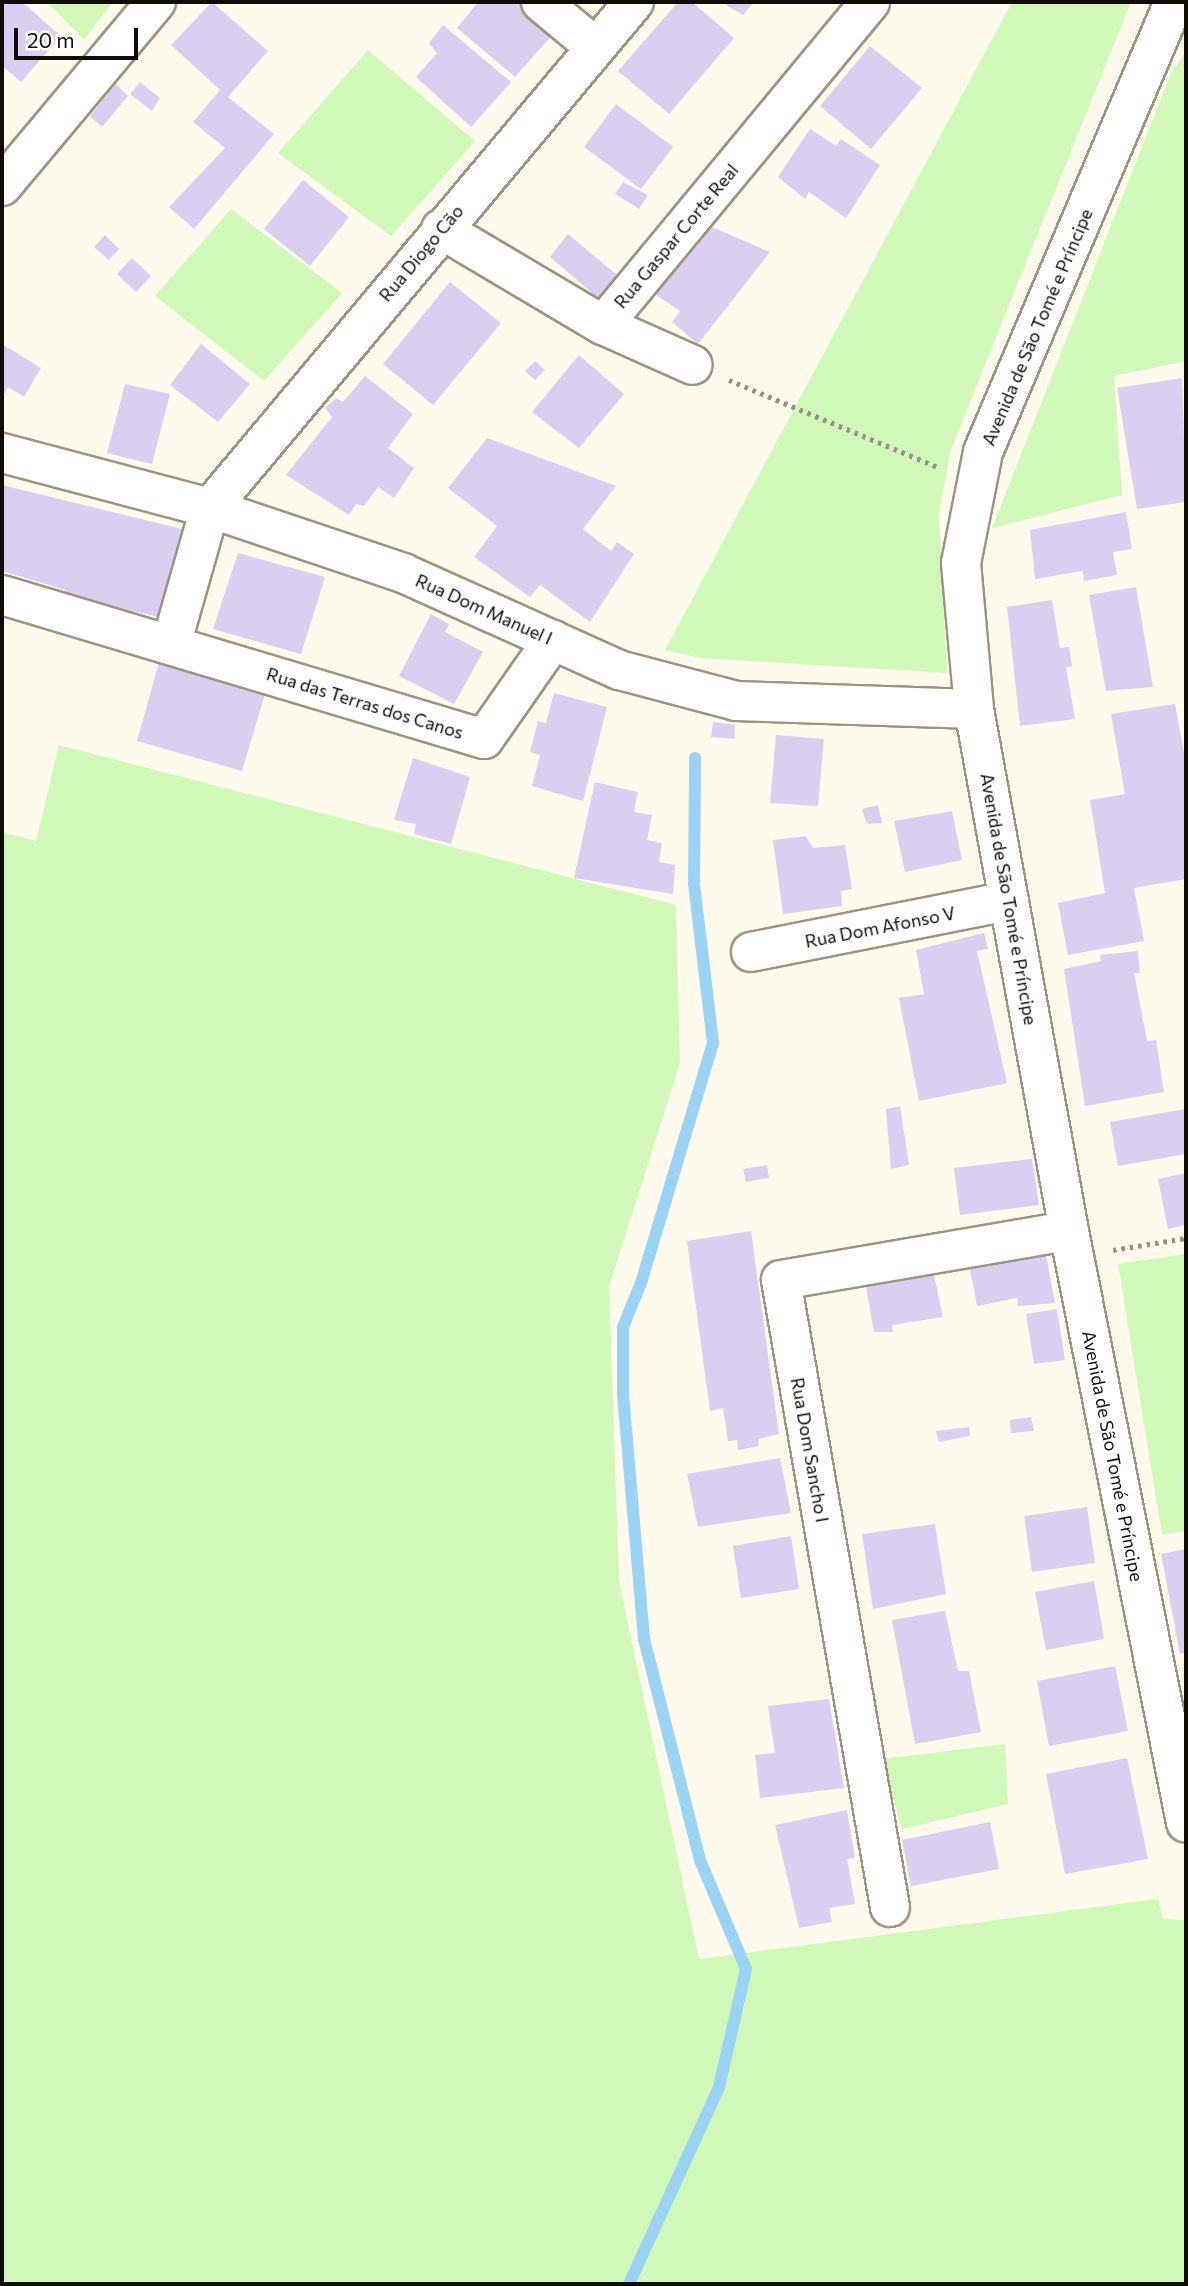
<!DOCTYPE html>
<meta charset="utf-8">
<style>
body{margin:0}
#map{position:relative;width:1188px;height:2286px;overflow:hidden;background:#fefaec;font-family:Commissioner,sans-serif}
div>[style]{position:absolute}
.green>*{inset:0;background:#d0f9b9}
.stream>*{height:12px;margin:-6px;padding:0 6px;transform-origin:6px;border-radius:6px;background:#9ad3f4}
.building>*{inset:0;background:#dacef1}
.path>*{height:4.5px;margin-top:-2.25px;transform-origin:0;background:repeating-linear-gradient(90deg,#959287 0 3.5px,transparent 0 8.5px)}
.roads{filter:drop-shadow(2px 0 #9c9480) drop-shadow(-2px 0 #9c9480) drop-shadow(0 2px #9c9480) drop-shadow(0 -2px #9c9480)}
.street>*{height:38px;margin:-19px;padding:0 19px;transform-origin:19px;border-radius:19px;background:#fff}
.secondary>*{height:38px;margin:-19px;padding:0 19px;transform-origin:19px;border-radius:19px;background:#fff}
span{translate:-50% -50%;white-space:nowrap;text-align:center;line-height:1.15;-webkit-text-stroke:6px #fff;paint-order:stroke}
.street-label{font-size:18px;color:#100d06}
.frame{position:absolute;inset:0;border:4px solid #100d06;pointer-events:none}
.scale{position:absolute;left:14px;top:28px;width:124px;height:32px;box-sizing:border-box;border:4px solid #100d06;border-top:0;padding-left:9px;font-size:21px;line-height:24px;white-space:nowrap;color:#100d06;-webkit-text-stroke:5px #fff;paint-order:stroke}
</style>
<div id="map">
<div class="green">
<div style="clip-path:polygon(47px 2px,113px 2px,84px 40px)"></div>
<div style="clip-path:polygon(1012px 2px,1131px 2px,951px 450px,939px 513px,947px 673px,700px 658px,665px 650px)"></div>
<div style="clip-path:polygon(368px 50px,475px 141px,391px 236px,278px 153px)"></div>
<div style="clip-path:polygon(1184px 54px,1186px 361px,1114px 376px,1122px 495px,992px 528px,1171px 73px)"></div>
<div style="clip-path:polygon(231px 209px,342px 293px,264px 381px,155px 296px)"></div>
<div style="clip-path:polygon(59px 745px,676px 905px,680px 1063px,609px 1287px,619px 1581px,699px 1959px,1158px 1899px,1163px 1919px,1186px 1920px,1186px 2284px,2px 2284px,2px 832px,36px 841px)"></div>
<div style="clip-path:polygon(1186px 1254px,1186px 1531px,1162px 1535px,1118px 1264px)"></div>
<div style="clip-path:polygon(1005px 1744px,1008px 1804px,902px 1829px,882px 1759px)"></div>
</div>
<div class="stream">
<div style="left:629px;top:2284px;width:217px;rotate:-65.4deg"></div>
<div style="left:719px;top:2087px;width:121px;rotate:-77.1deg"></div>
<div style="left:746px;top:1969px;width:118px;rotate:-112.9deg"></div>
<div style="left:700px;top:1860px;width:228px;rotate:-104.2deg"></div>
<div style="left:644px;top:1639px;width:246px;rotate:-94.9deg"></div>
<div style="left:623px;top:1394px;width:67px;rotate:-90deg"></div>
<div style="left:623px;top:1327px;width:48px;rotate:-67.8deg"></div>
<div style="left:641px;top:1283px;width:251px;rotate:-73.3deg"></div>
<div style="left:713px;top:1043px;width:161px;rotate:-96.8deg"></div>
<div style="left:694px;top:883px;width:125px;rotate:-89.5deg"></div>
</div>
<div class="building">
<div style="clip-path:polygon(2px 2px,22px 2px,61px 36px,21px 82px,2px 66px)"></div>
<div style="clip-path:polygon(212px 2px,268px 51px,228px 97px,274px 134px,194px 229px,169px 207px,225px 148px,193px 122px,220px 90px,171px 45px)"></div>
<div style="clip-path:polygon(478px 2px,518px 2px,554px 33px,515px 77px,457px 28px)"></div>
<div style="clip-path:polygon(678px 2px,692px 2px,734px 38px,669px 114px,618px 71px)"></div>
<div style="clip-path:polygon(721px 2px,754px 2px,743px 15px)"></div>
<div style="clip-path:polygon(443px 25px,511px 82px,471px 127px,416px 77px,437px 53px,429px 43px)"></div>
<div style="clip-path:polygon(870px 46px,922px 88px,871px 149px,820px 106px)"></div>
<div style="clip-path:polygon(140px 82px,160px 98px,152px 111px,130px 94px)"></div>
<div style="clip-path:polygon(116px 84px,128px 96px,102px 127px,90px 116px)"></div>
<div style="clip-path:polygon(616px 104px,673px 147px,641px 189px,584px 147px)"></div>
<div style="clip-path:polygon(810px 129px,836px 146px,841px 139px,880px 165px,846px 218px,809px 192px,805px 199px,778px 177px)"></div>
<div style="clip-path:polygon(303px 180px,349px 217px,310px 266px,264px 229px)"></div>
<div style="clip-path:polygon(623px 182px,648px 195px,639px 209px,615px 194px)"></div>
<div style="clip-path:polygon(712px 227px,770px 252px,698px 344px,672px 322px,680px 311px,656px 295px)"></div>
<div style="clip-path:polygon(568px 234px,617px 275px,598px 298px,550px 257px)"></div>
<div style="clip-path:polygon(105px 235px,119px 249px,109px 260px,94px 247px)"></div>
<div style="clip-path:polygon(132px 258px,151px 276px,136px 292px,117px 274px)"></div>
<div style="clip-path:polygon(450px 282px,501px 323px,433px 405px,383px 364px)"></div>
<div style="clip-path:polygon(2px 344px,41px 368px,24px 397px,8px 387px,2px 398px)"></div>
<div style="clip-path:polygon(201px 344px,250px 384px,218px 422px,170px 385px)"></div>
<div style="clip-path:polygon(579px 355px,624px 394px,579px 448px,532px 412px)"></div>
<div style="clip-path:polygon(535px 361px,545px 370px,535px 380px,525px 371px)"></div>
<div style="clip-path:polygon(365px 376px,413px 414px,388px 448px,414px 468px,394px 498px,378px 487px,364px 506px,356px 504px,349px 515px,286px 475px,332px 417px,325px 408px,336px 398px,343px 402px)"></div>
<div style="clip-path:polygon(1182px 378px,1186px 502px,1137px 509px,1117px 388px)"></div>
<div style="clip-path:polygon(125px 384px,170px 394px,152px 464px,107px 453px)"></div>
<div style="clip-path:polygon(487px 438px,616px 486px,583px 529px,611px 551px,617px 542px,634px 554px,590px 622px,540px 585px,530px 597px,474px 557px,497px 526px,448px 488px)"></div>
<div style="clip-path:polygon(2px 485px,182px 529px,159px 617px,65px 596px,66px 590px,2px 571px)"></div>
<div style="clip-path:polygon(1126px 512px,1132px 549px,1113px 552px,1117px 575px,1084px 581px,1083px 571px,1035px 579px,1030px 530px)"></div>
<div style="clip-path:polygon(238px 553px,325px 577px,301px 654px,213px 629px)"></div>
<div style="clip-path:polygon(1136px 587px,1153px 687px,1106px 691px,1089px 595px)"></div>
<div style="clip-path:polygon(1052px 600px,1060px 648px,1069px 647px,1072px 666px,1066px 667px,1075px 719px,1020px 726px,1007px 607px)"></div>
<div style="clip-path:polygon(431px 614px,449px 624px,445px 632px,483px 652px,454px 704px,399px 676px)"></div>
<div style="clip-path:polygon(159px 662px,265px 694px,242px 771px,137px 741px)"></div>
<div style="clip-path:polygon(554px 693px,607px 707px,583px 801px,532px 786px,540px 755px,530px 752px,538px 721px,546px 723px)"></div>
<div style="clip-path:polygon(1175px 704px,1186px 764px,1186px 879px,1134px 888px,1144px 941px,1068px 955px,1058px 903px,1105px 893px,1090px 800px,1125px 794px,1111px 714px)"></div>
<div style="clip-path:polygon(713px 722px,735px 725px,735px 739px,711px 737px)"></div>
<div style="clip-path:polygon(776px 735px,824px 739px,818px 806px,770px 803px)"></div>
<div style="clip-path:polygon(413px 758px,470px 777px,451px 844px,414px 834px,416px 824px,394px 820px)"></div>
<div style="clip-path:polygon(595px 782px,638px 792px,634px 812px,652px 815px,647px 840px,662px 843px,659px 862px,675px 865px,673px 894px,574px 878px)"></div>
<div style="clip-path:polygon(878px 805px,882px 823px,867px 824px,862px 809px)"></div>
<div style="clip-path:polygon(952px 811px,962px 860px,905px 872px,894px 821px)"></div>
<div style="clip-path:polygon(806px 836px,813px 848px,845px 845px,852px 889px,841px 891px,842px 906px,783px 914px,773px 840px)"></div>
<div style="clip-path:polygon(984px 933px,988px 949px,977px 951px,1007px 1083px,919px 1101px,899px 998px,924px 994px,916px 950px)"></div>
<div style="clip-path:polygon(1138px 951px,1140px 973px,1134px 973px,1147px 1041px,1156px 1040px,1164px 1092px,1085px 1106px,1064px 969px,1101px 961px,1100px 955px)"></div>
<div style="clip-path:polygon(900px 1106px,909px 1165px,891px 1169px,886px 1109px)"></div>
<div style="clip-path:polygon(1186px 1109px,1186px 1154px,1118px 1166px,1110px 1122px)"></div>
<div style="clip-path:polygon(1032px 1159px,1039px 1205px,960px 1215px,954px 1168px)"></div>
<div style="clip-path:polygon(767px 1165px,769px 1178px,746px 1182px,743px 1169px)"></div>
<div style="clip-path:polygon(1186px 1173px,1186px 1225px,1168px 1229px,1158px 1179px)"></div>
<div style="clip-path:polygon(751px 1231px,779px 1434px,758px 1439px,759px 1446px,738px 1450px,737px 1440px,728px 1441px,723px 1408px,710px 1411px,687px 1241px)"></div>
<div style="clip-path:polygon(1046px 1254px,1055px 1303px,1018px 1306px,1017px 1298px,977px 1306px,970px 1269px)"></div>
<div style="clip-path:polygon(934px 1275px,943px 1317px,892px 1325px,893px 1332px,874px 1332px,866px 1287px)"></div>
<div style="clip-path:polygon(1057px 1309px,1065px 1360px,1034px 1364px,1026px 1314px)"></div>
<div style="clip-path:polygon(1031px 1417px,1034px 1431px,1011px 1433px,1010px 1420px)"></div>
<div style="clip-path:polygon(969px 1427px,970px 1436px,939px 1442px,936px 1431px)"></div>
<div style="clip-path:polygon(780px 1458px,791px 1513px,698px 1527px,687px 1474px)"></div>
<div style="clip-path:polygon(1087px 1507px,1095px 1563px,1032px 1572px,1024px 1516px)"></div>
<div style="clip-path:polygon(935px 1524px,946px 1594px,873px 1609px,862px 1534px)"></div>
<div style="clip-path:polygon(791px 1536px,799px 1589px,741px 1598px,733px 1546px)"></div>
<div style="clip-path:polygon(1186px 1549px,1186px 1652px,1180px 1654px,1161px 1554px)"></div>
<div style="clip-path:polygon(1094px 1581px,1104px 1639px,1046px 1650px,1035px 1592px)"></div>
<div style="clip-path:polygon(945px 1611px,958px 1671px,969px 1671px,981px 1732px,915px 1744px,892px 1620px)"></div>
<div style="clip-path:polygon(1115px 1666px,1128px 1731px,1049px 1746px,1037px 1681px)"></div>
<div style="clip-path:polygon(829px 1699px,844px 1788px,760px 1798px,755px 1755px,775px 1753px,768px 1706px)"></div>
<div style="clip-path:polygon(1127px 1758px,1148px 1859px,1065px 1874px,1046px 1774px)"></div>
<div style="clip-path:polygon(847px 1810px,855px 1858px,847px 1859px,855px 1904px,829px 1908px,832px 1922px,799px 1928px,775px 1825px)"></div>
<div style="clip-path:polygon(990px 1822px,999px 1869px,911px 1886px,902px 1840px)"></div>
</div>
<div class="path">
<div style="left:729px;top:380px;width:226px;rotate:22.6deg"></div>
<div style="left:1113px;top:1250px;width:74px;rotate:-9.3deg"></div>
</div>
<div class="roads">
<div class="street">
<div style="left:541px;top:2px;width:70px;rotate:39.8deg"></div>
<div style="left:2px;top:186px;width:240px;rotate:-50.1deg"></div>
<div style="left:441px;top:229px;width:188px;rotate:30.7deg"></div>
<div style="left:603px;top:325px;width:419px;rotate:-50.4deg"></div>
<div style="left:603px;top:325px;width:98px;rotate:24deg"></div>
<div style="left:2px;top:453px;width:215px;rotate:14.8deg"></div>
<div style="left:210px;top:508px;width:204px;rotate:18.6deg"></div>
<div style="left:403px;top:573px;width:237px;rotate:24.2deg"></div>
<div style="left:619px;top:670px;width:121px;rotate:14.8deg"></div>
<div style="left:736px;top:701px;width:238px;rotate:1.9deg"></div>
<div style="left:2px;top:595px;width:503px;rotate:16.63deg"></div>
<div style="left:484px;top:739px;width:121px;rotate:-55.1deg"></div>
<div style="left:171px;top:645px;width:142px;rotate:-74.1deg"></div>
<div style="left:210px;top:508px;width:660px;rotate:-50.04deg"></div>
<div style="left:751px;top:952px;width:263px;rotate:-11.2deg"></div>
<div style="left:890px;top:1907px;width:636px;rotate:-99.86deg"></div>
<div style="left:781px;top:1280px;width:292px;rotate:-9.7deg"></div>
</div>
<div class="secondary">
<div style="left:1174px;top:2px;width:489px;rotate:113deg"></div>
<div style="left:983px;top:452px;width:113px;rotate:101.2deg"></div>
<div style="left:961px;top:563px;width:147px;rotate:84.9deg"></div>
<div style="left:974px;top:709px;width:531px;rotate:79.69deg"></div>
<div style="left:1069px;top:1231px;width:603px;rotate:78.82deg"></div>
</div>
</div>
<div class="street-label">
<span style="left:676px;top:236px;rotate:-50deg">Rua Gaspar Corte Real</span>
<span style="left:421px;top:253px;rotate:-50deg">Rua Diogo Cão</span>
<span style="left:1037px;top:327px;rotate:-67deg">Avenida de São Tomé e Príncipe</span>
<span style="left:484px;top:609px;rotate:24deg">Rua Dom Manuel I</span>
<span style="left:365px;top:703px;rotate:17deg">Rua das Terras dos Canos</span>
<span style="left:1009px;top:899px;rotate:80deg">Avenida de São Tomé e Príncipe</span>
<span style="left:880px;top:927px;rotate:-11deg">Rua Dom Afonso V</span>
<span style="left:810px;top:1450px;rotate:80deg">Rua Dom Sancho I</span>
<span style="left:1113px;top:1456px;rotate:79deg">Avenida de São Tomé e Príncipe</span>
</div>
<div class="frame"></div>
<div class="scale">20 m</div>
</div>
